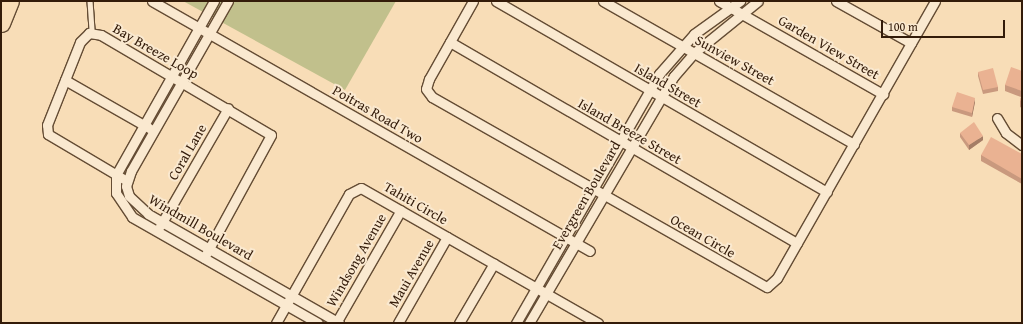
<!DOCTYPE html>
<style>
body{margin:0}
#map{position:relative;width:1023px;height:324px;overflow:hidden;background:#f8ddb7;font-family:"Gentium Book Plus",serif}
div>[style]{position:absolute}
.green>*{inset:0;background:#c1c08c}
.roads{filter:drop-shadow(1px 0 #644c34) drop-shadow(-1px 0 #644c34) drop-shadow(0 1px #644c34) drop-shadow(0 -1px #644c34)}
.lane>*{height:4.5px;margin:-2.25px;padding:0 2.25px;transform-origin:2.25px;border-radius:2.25px;background:#fae9d0}
.street>*{height:9px;margin:-4.5px;padding:0 4.5px;transform-origin:4.5px;border-radius:4.5px;background:#fae9d0}
.highway>*{height:17px;margin:-8.5px;padding:0 8.5px;transform-origin:8.5px;border-radius:8.5px;background:#f8ddb7}
.wall>*{inset:0;background:#c9997e}
.shaded-wall>*{inset:0;background:#a47d66}
.building>*{inset:0;background:#eab292}
span{translate:-50% -50%;white-space:nowrap;text-align:center;line-height:1.15;-webkit-text-stroke:4px #fae9d0;paint-order:stroke}
.street-label{font-size:14px;color:#331b09}
.frame{position:absolute;inset:0;border:2px solid #331b09;pointer-events:none}
.scale{position:absolute;left:881px;top:20px;width:124px;height:18px;box-sizing:border-box;border:2px solid #331b09;border-top:0;padding-left:5px;font-size:12px;line-height:14px;white-space:nowrap;color:#331b09;-webkit-text-stroke:3px #fae9d0;paint-order:stroke}
</style>
<div id="map">
<div class="green">
<div style="clip-path:polygon(183px 1px,396px 1px,345px 90px)"></div>
</div>
<div class="roads">
<div class="lane">
<div style="left:90px;top:1px;width:32px;rotate:86deg"></div>
</div>
<div class="street">
<div style="left:152px;top:1px;width:504px;rotate:29.72deg"></div>
<div style="left:214px;top:1px;width:200px;rotate:119.4deg"></div>
<div style="left:116px;top:175px;width:18px;rotate:90deg"></div>
<div style="left:116px;top:193px;width:29px;rotate:56deg"></div>
<div style="left:132px;top:217px;width:214px;rotate:29.7deg"></div>
<div style="left:228px;top:1px;width:196px;rotate:119.7deg"></div>
<div style="left:131px;top:171px;width:16px;rotate:108deg"></div>
<div style="left:126px;top:186px;width:10px;rotate:73deg"></div>
<div style="left:129px;top:196px;width:26px;rotate:43deg"></div>
<div style="left:148px;top:214px;width:220px;rotate:29.7deg"></div>
<div style="left:473px;top:1px;width:90px;rotate:119.4deg"></div>
<div style="left:429px;top:79px;width:10px;rotate:107deg"></div>
<div style="left:426px;top:89px;width:10px;rotate:53deg"></div>
<div style="left:432px;top:97px;width:385px;rotate:29.6deg"></div>
<div style="left:767px;top:287px;width:13px;rotate:-42deg"></div>
<div style="left:777px;top:278px;width:319px;rotate:-60.3deg"></div>
<div style="left:496px;top:1px;width:382px;rotate:30deg"></div>
<div style="left:603px;top:1px;width:289px;rotate:29.7deg"></div>
<div style="left:719px;top:1px;width:189px;rotate:29.6deg"></div>
<div style="left:836px;top:1px;width:86px;rotate:29.2deg"></div>
<div style="left:450px;top:42px;width:401px;rotate:30.1deg"></div>
<div style="left:65px;top:80px;width:97px;rotate:29.7deg"></div>
<div style="left:997px;top:118px;width:17px;rotate:59deg"></div>
<div style="left:1006px;top:133px;width:20px;rotate:37deg"></div>
<div style="left:127px;top:181px;width:92px;rotate:-149.3deg"></div>
<div style="left:48px;top:134px;width:9px;rotate:-96deg"></div>
<div style="left:47px;top:125px;width:89px;rotate:-68.3deg"></div>
<div style="left:80px;top:42px;width:13px;rotate:-45deg"></div>
<div style="left:89px;top:33px;width:12px;rotate:9deg"></div>
<div style="left:101px;top:35px;width:197px;rotate:30.5deg"></div>
<div style="left:271px;top:135px;width:140px;rotate:118.6deg"></div>
<div style="left:160px;top:226px;width:136px;rotate:-60deg"></div>
<div style="left:276px;top:323px;width:148px;rotate:-60.5deg"></div>
<div style="left:349px;top:194px;width:13px;rotate:-27deg"></div>
<div style="left:361px;top:188px;width:273px;rotate:29.7deg"></div>
<div style="left:336px;top:323px;width:130px;rotate:-60.1deg"></div>
<div style="left:398px;top:323px;width:99px;rotate:-60.3deg"></div>
<div style="left:459px;top:323px;width:69px;rotate:-59.7deg"></div>
<div style="left:516px;top:323px;width:287px;rotate:-60.1deg"></div>
<div style="left:659px;top:74px;width:53px;rotate:-48.8deg"></div>
<div style="left:694px;top:34px;width:57px;rotate:-35.7deg"></div>
<div style="left:529px;top:323px;width:286px;rotate:-59.6deg"></div>
<div style="left:674px;top:76px;width:30px;rotate:-49deg"></div>
<div style="left:694px;top:53px;width:82px;rotate:-39.1deg"></div>
</div>
<div class="highway">
<div style="left:1px;top:23px;width:24px;rotate:-68deg"></div>
</div>
</div>
<div class="wall">
<div style="clip-path:polygon(1022px 71px,1022px 108px,1020px 107px,1020px 100px,1021px 97px,1005px 91px,1005px 85px)"></div>
<div style="clip-path:polygon(978px 72px,998px 87px,998px 91px,983px 94px,978px 76px)"></div>
<div style="clip-path:polygon(975px 102px,972px 117px,952px 111px,952px 107px)"></div>
<div style="clip-path:polygon(960px 133px,983px 140px,969px 150px,960px 137px)"></div>
<div style="clip-path:polygon(1022px 154px,1022px 184px,981px 161px,981px 155px)"></div>
</div>
<div class="shaded-wall">
<div style="clip-path:polygon(975px 98px,975px 102px,972px 117px,972px 113px)"></div>
<div style="clip-path:polygon(983px 136px,983px 140px,969px 150px,969px 145px)"></div>
</div>
<div class="building">
<div style="clip-path:polygon(1011px 67px,1022px 71px,1022px 91px,1005px 85px)"></div>
<div style="clip-path:polygon(993px 68px,998px 87px,983px 90px,978px 72px)"></div>
<div style="clip-path:polygon(957px 92px,975px 98px,972px 113px,952px 107px)"></div>
<div style="clip-path:polygon(1022px 96px,1022px 102px,1020px 100px)"></div>
<div style="clip-path:polygon(974px 122px,983px 136px,969px 145px,960px 133px)"></div>
<div style="clip-path:polygon(991px 137px,1022px 154px,1022px 179px,981px 155px)"></div>
</div>
<div class="street-label">
<span style="left:829px;top:47px;rotate:30deg">Garden View Street</span>
<span style="left:156px;top:51px;rotate:30deg">Bay Breeze Loop</span>
<span style="left:735px;top:60px;rotate:29deg">Sunview Street</span>
<span style="left:668px;top:85px;rotate:30deg">Island Street</span>
<span style="left:378px;top:114px;rotate:30deg">Poitras Road Two</span>
<span style="left:630px;top:131px;rotate:30deg">Island Breeze Street</span>
<span style="left:187px;top:152px;rotate:-60deg">Coral Lane</span>
<span style="left:586px;top:195px;rotate:-60deg">Evergreen Boulevard</span>
<span style="left:416px;top:203px;rotate:30deg">Tahiti Circle</span>
<span style="left:201px;top:227px;rotate:30deg">Windmill Boulevard</span>
<span style="left:703px;top:236px;rotate:30deg">Ocean Circle</span>
<span style="left:356px;top:260px;rotate:-60deg">Windsong Avenue</span>
<span style="left:411px;top:273px;rotate:-60deg">Maui Avenue</span>
</div>
<div class="frame"></div>
<div class="scale">100 m</div>
</div>
